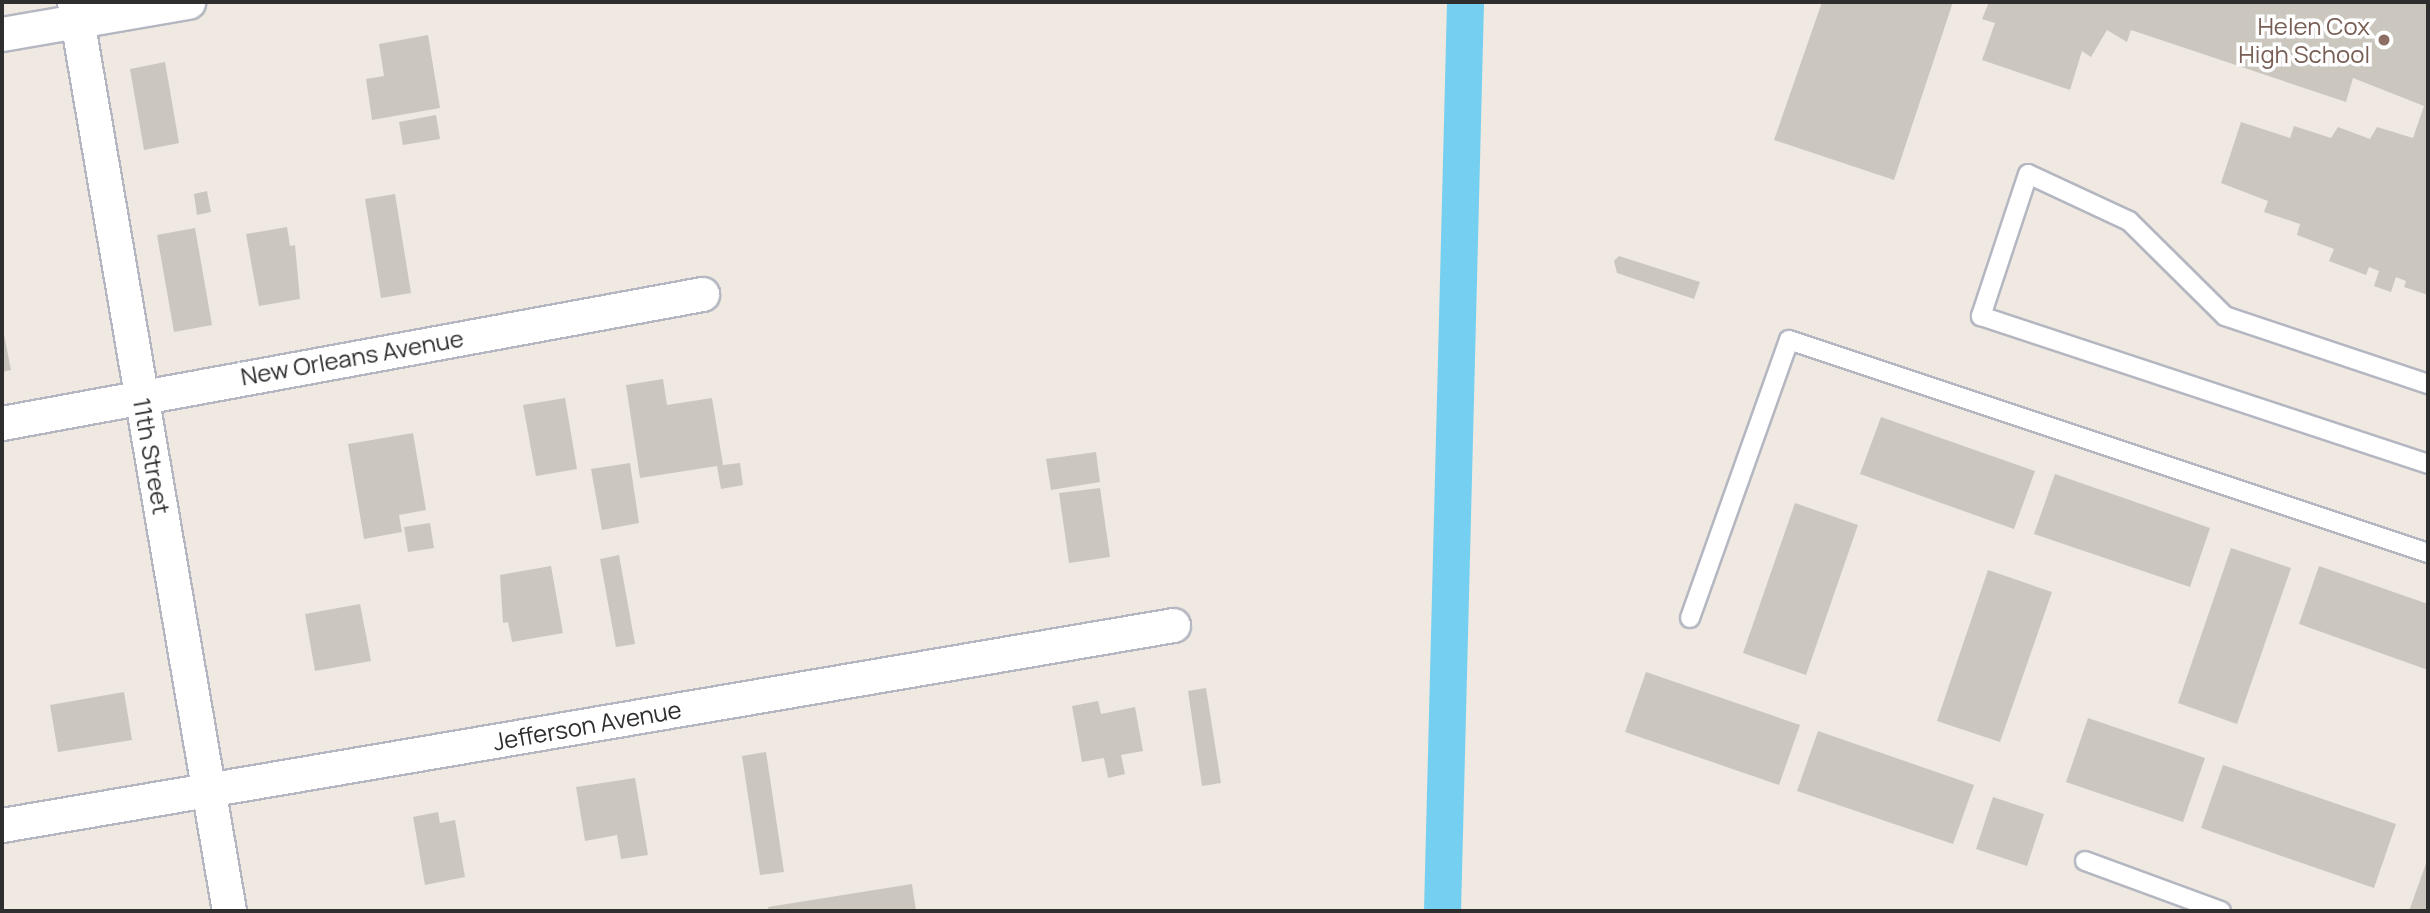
<!DOCTYPE html>
<style>
body{margin:0}
#map{position:relative;width:2430px;height:913px;overflow:hidden;background:#efe9e1;font-family:Manrope,sans-serif}
div>[style]{position:absolute}
.canal>*{height:37px;margin:-18.5px;padding:0 18.5px;transform-origin:18.5px;border-radius:18.5px;background:#75cff0}
.building>*{inset:0;background:#cbc7bf}
.roads{filter:drop-shadow(2px 0 #b4b7c1) drop-shadow(-2px 0 #b4b7c1) drop-shadow(0 2px #b4b7c1) drop-shadow(0 -2px #b4b7c1)}
.lane>*{height:18px;margin:-9px;padding:0 9px;transform-origin:9px;border-radius:9px;background:#fff}
.street>*{height:33px;margin:-16.5px;padding:0 16.5px;transform-origin:16.5px;border-radius:16.5px;background:#fff}
.dots>*{width:19px;height:19px;translate:-50% -50%;box-sizing:border-box;border:4px solid #fff;border-radius:50%}
span{translate:-50% -50%;white-space:nowrap;text-align:center;line-height:1.15;-webkit-text-stroke:7px #fff;paint-order:stroke}
.education-label{font-size:24px;color:#785e54}
.right{translate:-100% -50%;text-align:right}
.street-label{font-size:24px;color:#2e2e2e}
.frame{position:absolute;inset:0;border:4px solid #2e2e2e;pointer-events:none}
</style>
<div id="map">
<div class="canal">
<div style="left:1442px;top:911px;width:909px;rotate:-88.55deg"></div>
</div>
<div class="building">
<div style="clip-path:polygon(1822px 2px,1953px 2px,1894px 180px,1774px 140px)"></div>
<div style="clip-path:polygon(1989px 2px,2428px 2px,2428px 295px,2404px 287px,2406px 281px,2396px 277px,2391px 292px,2374px 286px,2379px 271px,2369px 267px,2366px 275px,2329px 261px,2334px 249px,2297px 235px,2300px 224px,2264px 212px,2268px 201px,2221px 183px,2241px 122px,2290px 138px,2294px 126px,2331px 138px,2338px 127px,2370px 139px,2377px 127px,2413px 138px,2424px 106px,2353px 78px,2346px 102px,2131px 30px,2127px 42px,2107px 30px,2091px 57px,2082px 51px,2070px 90px,1982px 60px,1995px 23px,1982px 19px)"></div>
<div style="clip-path:polygon(428px 35px,440px 108px,372px 120px,366px 79px,384px 76px,379px 44px)"></div>
<div style="clip-path:polygon(165px 62px,179px 143px,144px 150px,130px 69px)"></div>
<div style="clip-path:polygon(436px 115px,440px 139px,403px 145px,399px 122px)"></div>
<div style="clip-path:polygon(207px 191px,211px 212px,197px 215px,194px 194px)"></div>
<div style="clip-path:polygon(395px 194px,411px 293px,381px 298px,365px 199px)"></div>
<div style="clip-path:polygon(287px 227px,290px 246px,295px 245px,300px 299px,259px 306px,246px 234px)"></div>
<div style="clip-path:polygon(195px 228px,212px 325px,174px 332px,157px 235px)"></div>
<div style="clip-path:polygon(1619px 256px,1700px 282px,1694px 299px,1617px 273px,1614px 261px)"></div>
<div style="clip-path:polygon(2px 324px,11px 370px,2px 372px)"></div>
<div style="clip-path:polygon(663px 379px,667px 405px,712px 398px,723px 465px,740px 463px,743px 485px,721px 489px,717px 466px,640px 478px,626px 385px)"></div>
<div style="clip-path:polygon(565px 398px,577px 469px,536px 476px,523px 405px)"></div>
<div style="clip-path:polygon(1881px 417px,2035px 471px,2014px 529px,1860px 474px)"></div>
<div style="clip-path:polygon(413px 433px,426px 510px,399px 515px,402px 532px,364px 539px,348px 444px)"></div>
<div style="clip-path:polygon(1096px 452px,1100px 482px,1051px 490px,1046px 459px)"></div>
<div style="clip-path:polygon(630px 463px,639px 523px,602px 530px,591px 469px)"></div>
<div style="clip-path:polygon(2055px 474px,2210px 528px,2190px 587px,2034px 534px)"></div>
<div style="clip-path:polygon(1100px 488px,1110px 557px,1069px 563px,1059px 493px)"></div>
<div style="clip-path:polygon(1795px 503px,1858px 525px,1806px 675px,1743px 653px)"></div>
<div style="clip-path:polygon(430px 523px,434px 548px,408px 552px,404px 527px)"></div>
<div style="clip-path:polygon(2231px 548px,2291px 568px,2237px 724px,2178px 703px)"></div>
<div style="clip-path:polygon(619px 555px,635px 644px,616px 647px,600px 559px)"></div>
<div style="clip-path:polygon(551px 566px,563px 633px,512px 642px,508px 622px,503px 623px,500px 575px)"></div>
<div style="clip-path:polygon(2319px 566px,2428px 604px,2428px 670px,2299px 624px)"></div>
<div style="clip-path:polygon(1988px 570px,2052px 592px,2000px 742px,1937px 721px)"></div>
<div style="clip-path:polygon(360px 604px,371px 661px,315px 671px,305px 614px)"></div>
<div style="clip-path:polygon(1646px 672px,1800px 725px,1779px 785px,1625px 732px)"></div>
<div style="clip-path:polygon(1206px 688px,1221px 783px,1202px 786px,1188px 691px)"></div>
<div style="clip-path:polygon(124px 692px,132px 740px,58px 752px,50px 705px)"></div>
<div style="clip-path:polygon(1098px 701px,1101px 714px,1135px 707px,1143px 751px,1121px 755px,1125px 774px,1108px 778px,1104px 758px,1082px 762px,1072px 706px)"></div>
<div style="clip-path:polygon(2088px 718px,2205px 758px,2183px 822px,2066px 782px)"></div>
<div style="clip-path:polygon(1818px 731px,1974px 785px,1953px 844px,1797px 791px)"></div>
<div style="clip-path:polygon(766px 752px,784px 872px,760px 875px,742px 756px)"></div>
<div style="clip-path:polygon(2223px 765px,2396px 824px,2374px 888px,2201px 828px)"></div>
<div style="clip-path:polygon(635px 778px,648px 855px,621px 859px,617px 835px,585px 841px,576px 787px)"></div>
<div style="clip-path:polygon(1993px 797px,2044px 814px,2027px 866px,1976px 849px)"></div>
<div style="clip-path:polygon(438px 812px,440px 823px,455px 820px,465px 877px,425px 885px,413px 817px)"></div>
<div style="clip-path:polygon(2428px 858px,2428px 911px,2409px 911px)"></div>
<div style="clip-path:polygon(912px 884px,916px 911px,769px 911px,768px 907px)"></div>
</div>
<div class="roads">
<div class="lane">
<div style="left:2428px;top:384px;width:214px;rotate:-161.5deg"></div>
<div style="left:2225px;top:316px;width:135px;rotate:-135.3deg"></div>
<div style="left:2129px;top:221px;width:111px;rotate:-155deg"></div>
<div style="left:2028px;top:174px;width:150px;rotate:108.3deg"></div>
<div style="left:1981px;top:316px;width:471px;rotate:18.3deg"></div>
<div style="left:1690px;top:618px;width:295px;rotate:-70.4deg"></div>
<div style="left:1789px;top:340px;width:674px;rotate:18.43deg"></div>
<div style="left:2085px;top:861px;width:145px;rotate:20.2deg"></div>
</div>
<div class="street">
<div style="left:74px;top:2px;width:922px;rotate:80.32deg"></div>
<div style="left:2px;top:34px;width:189px;rotate:-9.8deg"></div>
<div style="left:2px;top:423px;width:712px;rotate:-10.44deg"></div>
<div style="left:2px;top:825px;width:1188px;rotate:-9.69deg"></div>
</div>
</div>
<div class="dots">
<div style="left:2384px;top:40px;background:#8d6e63"></div>
</div>
<div class="education-label">
<span class="right" style="left:2370px;top:40px">Helen Cox<br>High School</span>
</div>
<div class="street-label">
<span style="left:352px;top:357px;rotate:-10deg">New Orleans Avenue</span>
<span style="left:152px;top:456px;rotate:80deg">11th Street</span>
<span style="left:587px;top:725px;rotate:-10deg">Jefferson Avenue</span>
</div>
<div class="frame"></div>
</div>
